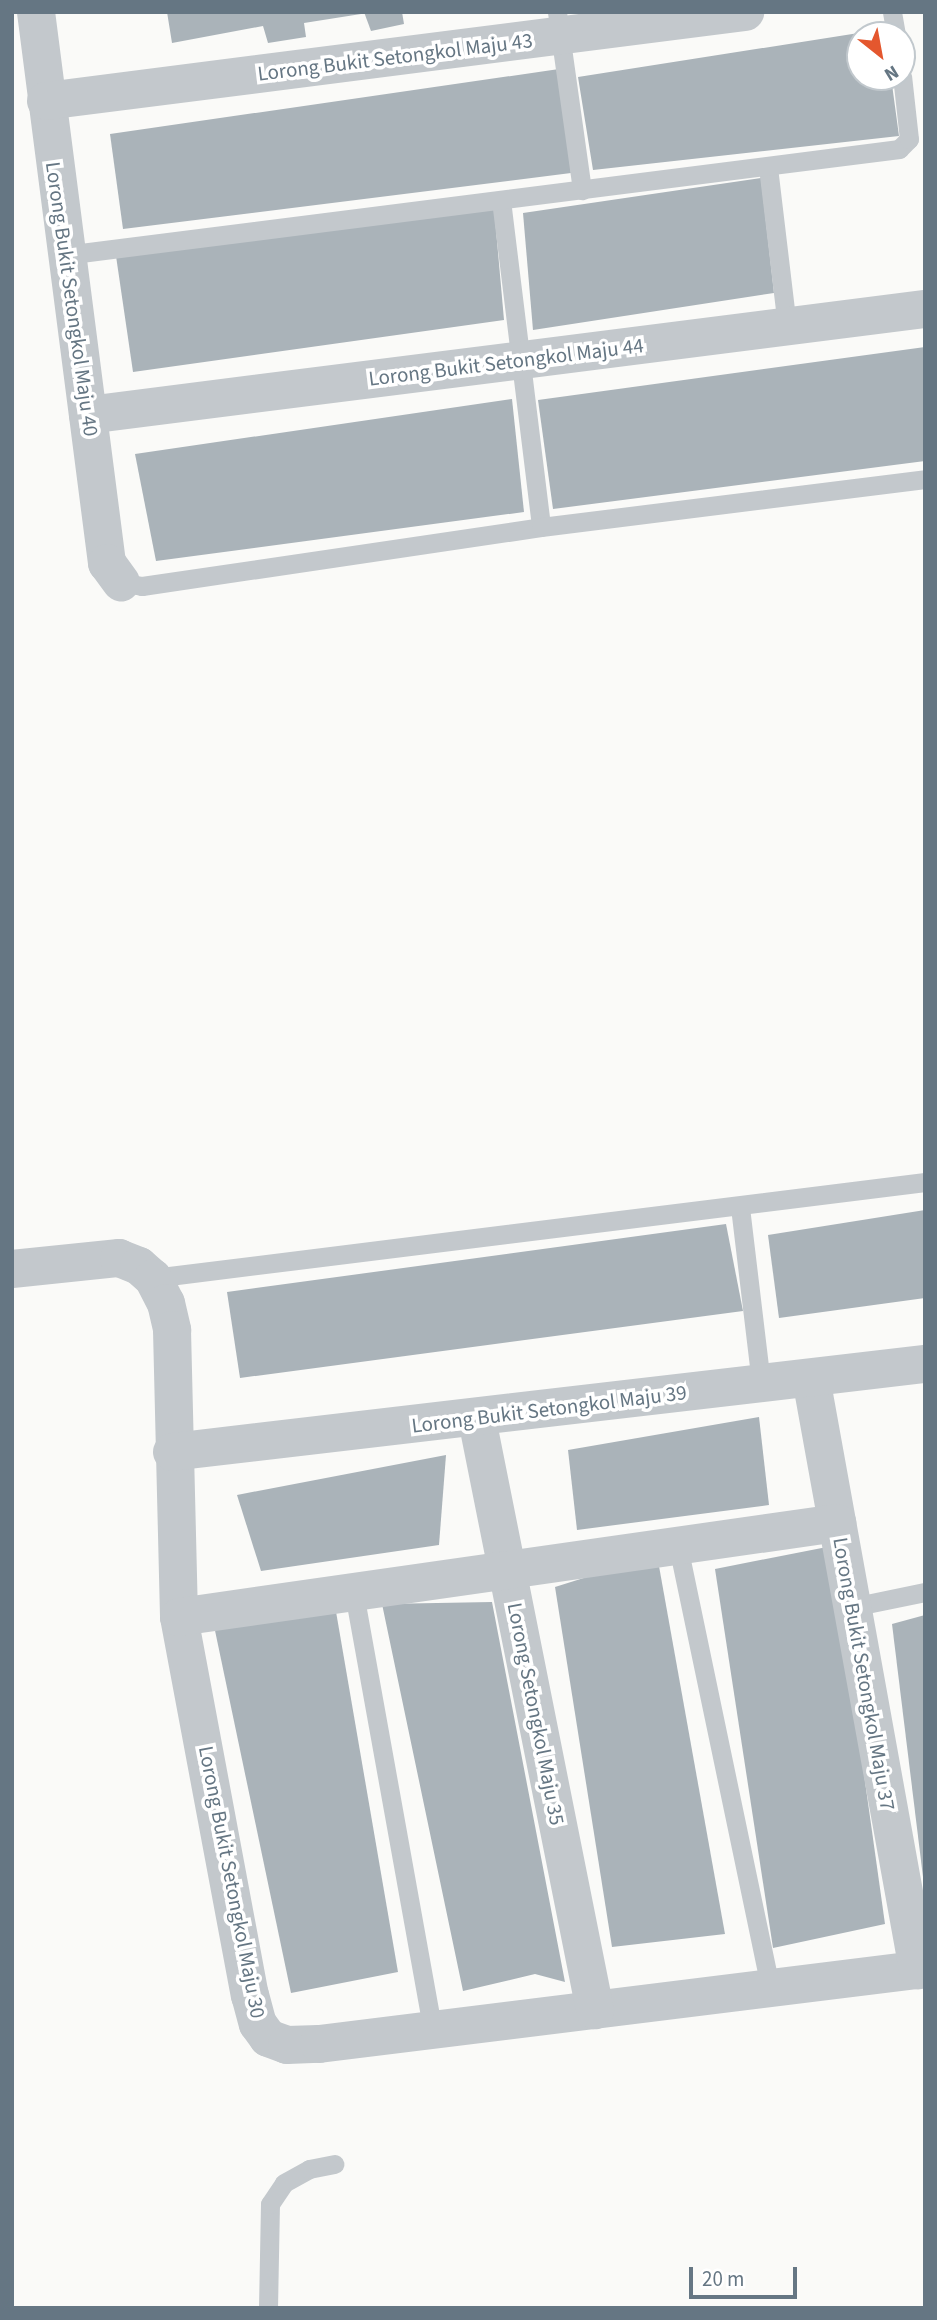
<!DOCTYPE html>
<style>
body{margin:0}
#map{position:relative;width:937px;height:2320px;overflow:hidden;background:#fafaf8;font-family:"Source Sans 3",sans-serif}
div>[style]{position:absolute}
.building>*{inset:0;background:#aab3b9}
.service>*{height:19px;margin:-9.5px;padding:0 9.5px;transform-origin:9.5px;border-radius:9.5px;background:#c3c8cc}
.minor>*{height:38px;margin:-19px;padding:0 19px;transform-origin:19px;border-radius:19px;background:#c3c8cc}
span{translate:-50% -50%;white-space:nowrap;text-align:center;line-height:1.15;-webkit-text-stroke:7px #fff;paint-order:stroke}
.street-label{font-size:21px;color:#657683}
.frame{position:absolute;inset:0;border:14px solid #657683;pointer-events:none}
.north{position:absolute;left:846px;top:21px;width:70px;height:70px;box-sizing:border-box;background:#fff;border:2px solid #c1c8cd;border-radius:50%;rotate:149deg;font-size:19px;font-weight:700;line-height:28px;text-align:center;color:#657683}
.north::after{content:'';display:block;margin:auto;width:24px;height:32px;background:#e4572e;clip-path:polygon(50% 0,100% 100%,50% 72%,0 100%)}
.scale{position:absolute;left:689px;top:2267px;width:108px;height:32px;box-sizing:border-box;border:4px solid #657683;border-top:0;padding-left:9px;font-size:21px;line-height:24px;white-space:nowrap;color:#657683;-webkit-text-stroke:5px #fff;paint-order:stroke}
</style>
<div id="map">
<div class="building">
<div style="clip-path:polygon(167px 12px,361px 12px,361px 14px,304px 23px,306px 37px,268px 43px,263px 26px,172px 43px)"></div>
<div style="clip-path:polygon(364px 12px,402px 12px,404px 24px,371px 31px)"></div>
<div style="clip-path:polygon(884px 29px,885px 35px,860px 35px,860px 77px,891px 77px,899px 136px,593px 170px,578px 77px)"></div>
<div style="clip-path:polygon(559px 69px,571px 173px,123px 229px,110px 134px)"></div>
<div style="clip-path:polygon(761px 178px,774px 293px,533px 330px,523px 213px)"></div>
<div style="clip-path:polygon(494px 207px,504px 320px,133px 372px,116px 256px)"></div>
<div style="clip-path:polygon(925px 347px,925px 461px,553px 509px,538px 400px)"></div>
<div style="clip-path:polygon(512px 399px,524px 512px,156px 561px,135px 454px)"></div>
<div style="clip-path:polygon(925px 1210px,925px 1298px,779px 1318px,768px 1235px)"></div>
<div style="clip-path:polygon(726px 1224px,743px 1311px,240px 1378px,227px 1292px)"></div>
<div style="clip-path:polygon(759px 1417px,769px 1505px,577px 1530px,568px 1450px)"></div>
<div style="clip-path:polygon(446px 1455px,439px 1545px,261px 1571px,237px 1495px)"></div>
<div style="clip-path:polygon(832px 1546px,885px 1924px,773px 1948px,715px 1569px)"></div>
<div style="clip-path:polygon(657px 1555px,725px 1934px,612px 1947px,555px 1587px)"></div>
<div style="clip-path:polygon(334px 1600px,398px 1972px,291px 1993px,213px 1621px)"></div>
<div style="clip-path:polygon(492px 1602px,565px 1982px,535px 1974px,463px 1991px,382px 1604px)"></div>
<div style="clip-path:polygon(925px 1615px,925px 1876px,923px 1877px,892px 1624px)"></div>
</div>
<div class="service">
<div style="left:557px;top:12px;width:180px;rotate:82deg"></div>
<div style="left:892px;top:12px;width:23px;rotate:80deg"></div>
<div style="left:768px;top:167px;width:160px;rotate:83.2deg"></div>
<div style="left:501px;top:200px;width:329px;rotate:83deg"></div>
<div style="left:65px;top:255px;width:841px;rotate:-7.24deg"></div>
<div style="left:899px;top:149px;width:14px;rotate:-45deg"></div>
<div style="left:909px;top:139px;width:63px;rotate:-96.3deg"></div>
<div style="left:121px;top:582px;width:21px;rotate:11deg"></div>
<div style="left:142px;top:586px;width:403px;rotate:-8.4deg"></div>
<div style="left:541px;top:527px;width:387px;rotate:-7.1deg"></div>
<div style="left:740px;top:1207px;width:178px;rotate:83.2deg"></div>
<div style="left:153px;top:1278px;width:778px;rotate:-7.09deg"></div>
<div style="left:678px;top:1546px;width:451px;rotate:78.2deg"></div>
<div style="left:354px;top:1593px;width:444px;rotate:79.8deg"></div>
<div style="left:852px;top:1607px;width:75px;rotate:-11.6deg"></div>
<div style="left:268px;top:2308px;width:104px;rotate:-88.9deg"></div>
<div style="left:270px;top:2204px;width:25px;rotate:-56deg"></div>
<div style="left:284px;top:2183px;width:29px;rotate:-29deg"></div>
<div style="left:309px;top:2169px;width:26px;rotate:-11deg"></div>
</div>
<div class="minor">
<div style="left:36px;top:12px;width:556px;rotate:82.66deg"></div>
<div style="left:107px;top:563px;width:24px;rotate:54deg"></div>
<div style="left:46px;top:101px;width:705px;rotate:-7.26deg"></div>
<div style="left:88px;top:415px;width:844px;rotate:-7.22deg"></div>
<div style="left:12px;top:1269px;width:108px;rotate:-5.9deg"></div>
<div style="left:119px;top:1258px;width:22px;rotate:22deg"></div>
<div style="left:139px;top:1266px;width:18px;rotate:41deg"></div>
<div style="left:153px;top:1278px;width:28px;rotate:63deg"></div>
<div style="left:166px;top:1303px;width:28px;rotate:77deg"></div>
<div style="left:172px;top:1330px;width:287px;rotate:88.6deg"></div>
<div style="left:179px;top:1617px;width:385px;rotate:79.4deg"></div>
<div style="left:250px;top:1995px;width:30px;rotate:75deg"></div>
<div style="left:258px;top:2024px;width:17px;rotate:54deg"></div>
<div style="left:268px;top:2038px;width:20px;rotate:20deg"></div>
<div style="left:287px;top:2045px;width:32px;rotate:-2deg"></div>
<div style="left:319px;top:2044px;width:611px;rotate:-7.06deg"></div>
<div style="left:811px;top:1378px;width:602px;rotate:79.75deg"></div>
<div style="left:477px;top:1419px;width:603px;rotate:78.71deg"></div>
<div style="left:172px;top:1452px;width:758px;rotate:-6.67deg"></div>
<div style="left:179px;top:1617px;width:665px;rotate:-8.13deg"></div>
</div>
<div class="street-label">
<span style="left:395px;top:57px;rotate:-7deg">Lorong Bukit Setongkol Maju 43</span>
<span style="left:72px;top:299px;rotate:82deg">Lorong Bukit Setongkol Maju 40</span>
<span style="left:506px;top:362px;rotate:-7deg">Lorong Bukit Setongkol Maju 44</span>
<span style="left:549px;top:1409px;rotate:-7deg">Lorong Bukit Setongkol Maju 39</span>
<span style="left:864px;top:1674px;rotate:80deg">Lorong Bukit Setongkol Maju 37</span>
<span style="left:536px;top:1714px;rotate:79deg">Lorong Setongkol Maju 35</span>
<span style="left:232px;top:1882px;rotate:79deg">Lorong Bukit Setongkol Maju 30</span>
</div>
<div class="frame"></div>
<div class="north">N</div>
<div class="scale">20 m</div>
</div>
